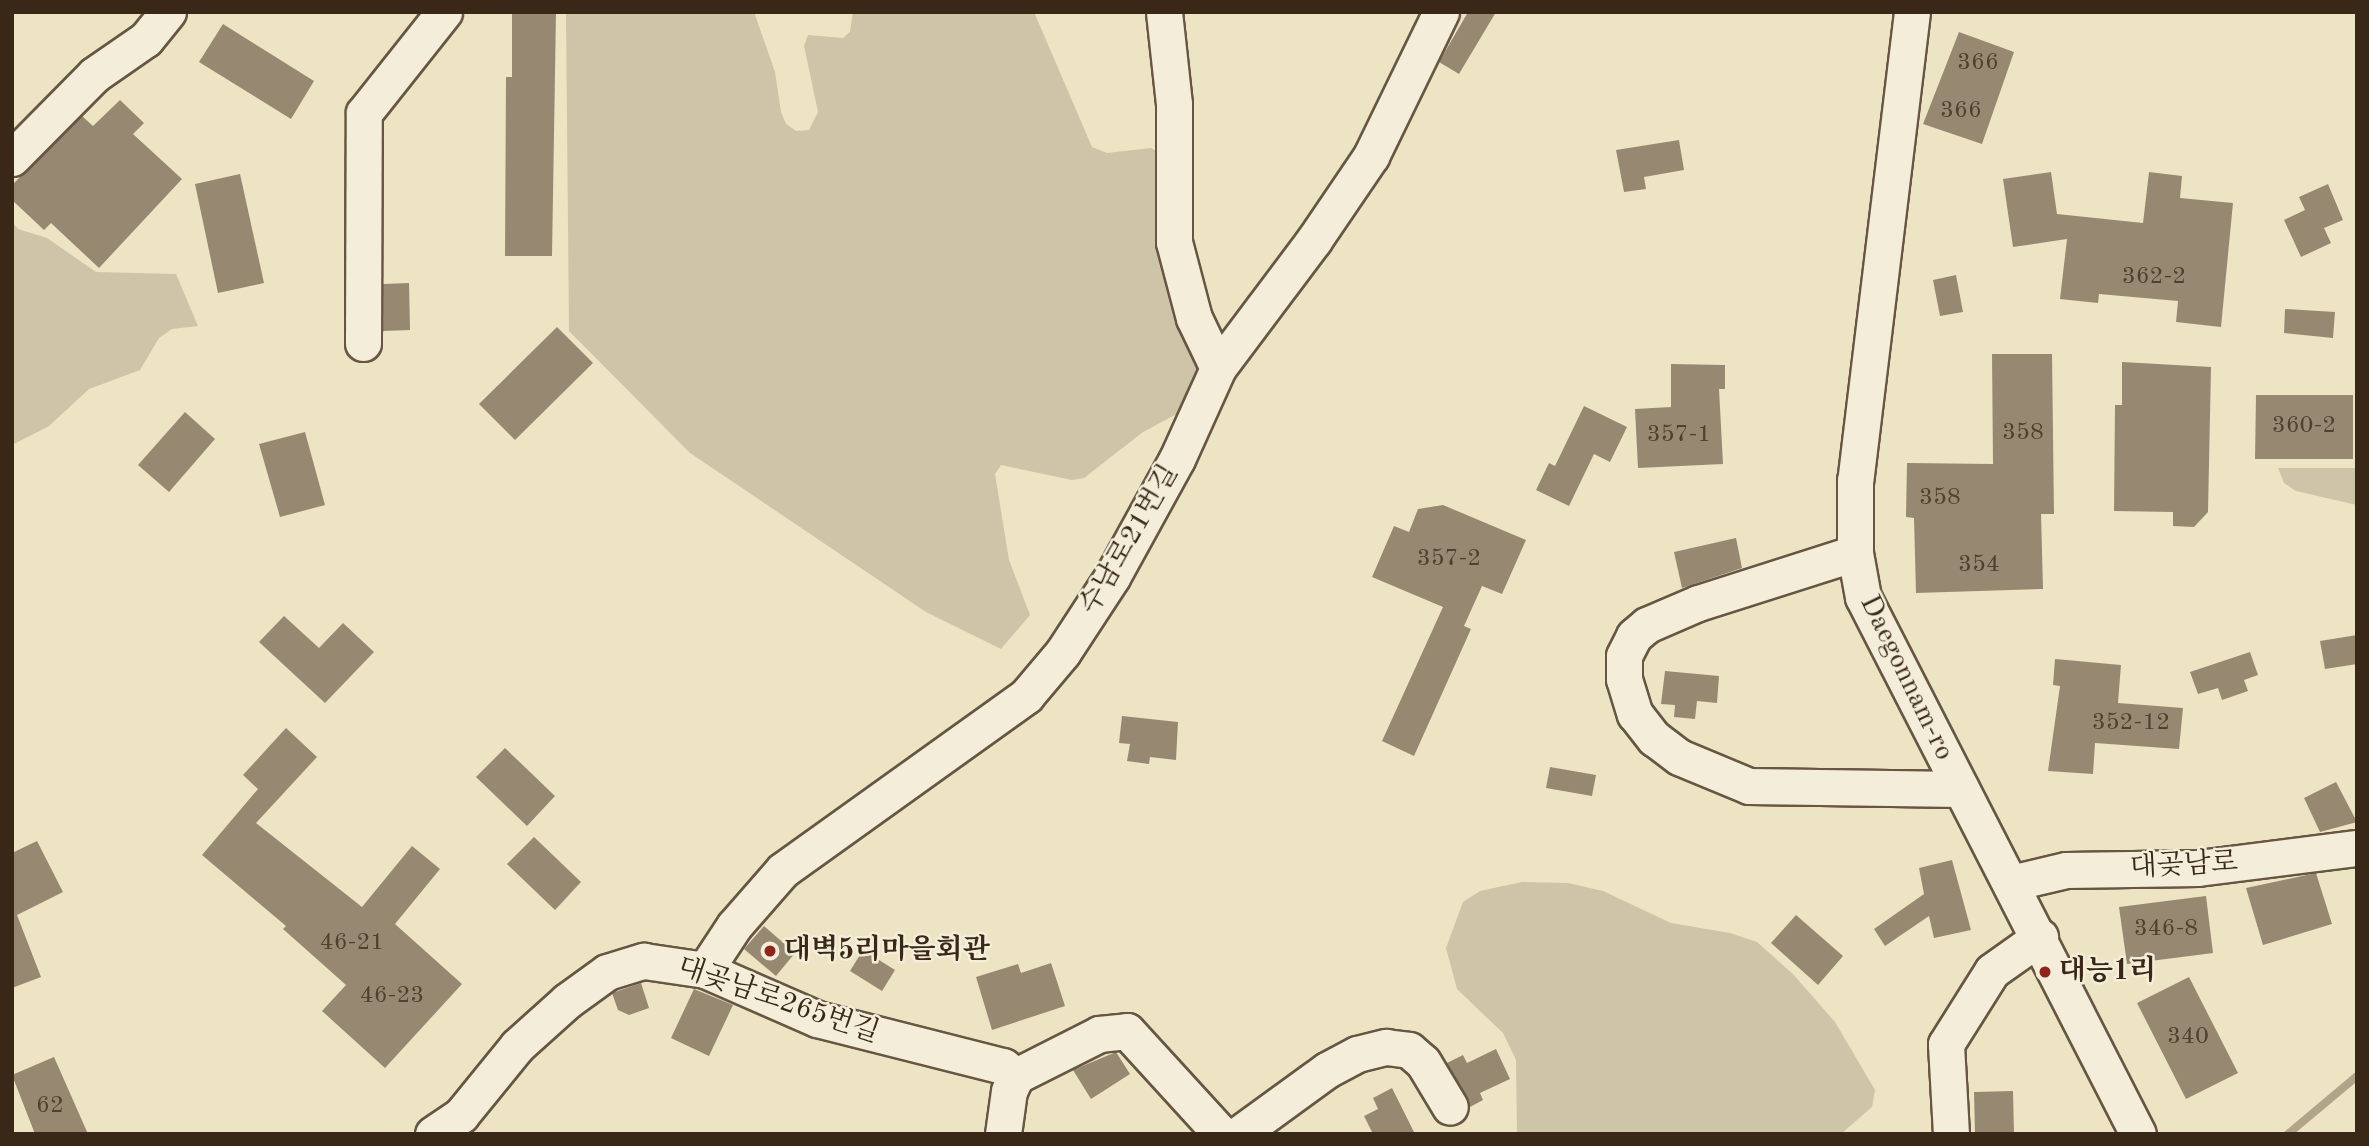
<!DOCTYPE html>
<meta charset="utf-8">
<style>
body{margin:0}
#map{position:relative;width:2369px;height:1146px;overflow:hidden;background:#ede4c4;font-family:"Old Standard TT","Noto Serif KR",serif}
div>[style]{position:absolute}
.green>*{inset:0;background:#cec4a7}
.stream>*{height:8px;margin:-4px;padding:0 4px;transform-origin:4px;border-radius:4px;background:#b0a489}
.building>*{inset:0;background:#978971}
.roads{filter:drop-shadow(2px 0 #665642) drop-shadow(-2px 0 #665642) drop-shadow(0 2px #665642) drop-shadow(0 -2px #665642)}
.minor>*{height:35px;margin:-17.5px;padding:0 17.5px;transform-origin:17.5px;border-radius:17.5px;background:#f3edd9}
.dots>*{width:19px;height:19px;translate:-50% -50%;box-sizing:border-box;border:4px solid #f3edd9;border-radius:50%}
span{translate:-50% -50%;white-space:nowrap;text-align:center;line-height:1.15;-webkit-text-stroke:5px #f3edd9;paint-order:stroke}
.number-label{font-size:24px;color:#50402e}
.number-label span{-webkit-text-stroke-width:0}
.street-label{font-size:28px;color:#392717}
.poi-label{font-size:28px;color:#392717;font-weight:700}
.left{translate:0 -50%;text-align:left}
.frame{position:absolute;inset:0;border:14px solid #392717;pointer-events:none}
</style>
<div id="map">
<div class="green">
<div style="clip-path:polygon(566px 12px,754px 12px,775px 72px,781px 112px,786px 124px,796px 131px,809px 130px,818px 112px,804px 46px,808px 35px,843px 38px,850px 32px,853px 12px,1034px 12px,1092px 147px,1107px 153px,1151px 148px,1162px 155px,1203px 374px,1188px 408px,1143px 432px,1084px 478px,1072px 480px,1001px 465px,995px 474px,1009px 560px,1030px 615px,1001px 649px,926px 612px,690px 453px,569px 331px)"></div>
<div style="clip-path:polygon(12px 222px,18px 229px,47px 238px,96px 272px,176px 274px,198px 326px,172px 329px,159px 338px,140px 370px,89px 389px,49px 426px,12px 445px)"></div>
<div style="clip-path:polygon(2278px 468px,2357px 468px,2357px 505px,2296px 491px,2284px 483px)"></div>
<div style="clip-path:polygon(1522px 882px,1568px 883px,1603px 891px,1671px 923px,1730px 933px,1757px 942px,1793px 974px,1835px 1022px,1875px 1090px,1872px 1107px,1841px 1134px,1517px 1134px,1516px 1060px,1503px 1033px,1457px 989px,1446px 948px,1463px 902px,1480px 891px)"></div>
</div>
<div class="stream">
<div style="left:2288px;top:1134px;width:90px;rotate:-40deg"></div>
</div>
<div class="building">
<div style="clip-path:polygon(512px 12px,556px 12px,552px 256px,505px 256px,506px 77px,512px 77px)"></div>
<div style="clip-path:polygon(1468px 12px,1496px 12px,1459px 74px,1439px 62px)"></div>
<div style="clip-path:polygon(223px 24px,314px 81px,291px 119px,199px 62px)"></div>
<div style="clip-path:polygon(1959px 32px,2014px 52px,1982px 144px,1923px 124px)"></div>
<div style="clip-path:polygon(120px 100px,144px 123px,133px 134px,182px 179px,99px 268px,51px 223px,44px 230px,12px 200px,12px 185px,82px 116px,93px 126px)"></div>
<div style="clip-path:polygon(1679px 140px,1684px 170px,1644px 177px,1646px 189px,1624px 192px,1616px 150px)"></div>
<div style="clip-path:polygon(2051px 172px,2057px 214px,2143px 223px,2149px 172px,2182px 176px,2180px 198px,2233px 203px,2221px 327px,2176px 322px,2178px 301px,2099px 294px,2098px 303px,2060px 299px,2067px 239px,2013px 247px,2003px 179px)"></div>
<div style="clip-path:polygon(240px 174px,264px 283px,218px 293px,195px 184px)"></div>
<div style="clip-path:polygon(2328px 184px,2343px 220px,2324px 228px,2331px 243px,2301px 257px,2284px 220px,2305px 210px,2299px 197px)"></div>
<div style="clip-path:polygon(1956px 275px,1963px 312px,1940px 316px,1933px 280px)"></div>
<div style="clip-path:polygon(409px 283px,410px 330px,383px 331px,383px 284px)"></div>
<div style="clip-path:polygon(2285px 309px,2335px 312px,2333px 338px,2284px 333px)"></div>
<div style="clip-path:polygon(557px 327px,593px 363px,515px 440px,479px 404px)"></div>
<div style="clip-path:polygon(1992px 354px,2052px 354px,2054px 514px,2041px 514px,2043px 589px,1916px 593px,1914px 518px,1906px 517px,1907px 463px,1993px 464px)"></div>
<div style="clip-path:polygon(2122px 362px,2211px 367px,2208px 512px,2194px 527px,2173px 526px,2173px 512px,2114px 511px,2115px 405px,2122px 405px)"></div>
<div style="clip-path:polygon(1671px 364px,1725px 365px,1725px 389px,1719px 389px,1723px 464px,1638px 468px,1635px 409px,1671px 407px)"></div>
<div style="clip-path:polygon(2256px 395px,2353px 395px,2353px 459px,2255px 459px)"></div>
<div style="clip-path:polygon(1584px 406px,1627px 427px,1610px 462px,1594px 454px,1569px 506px,1536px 490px,1549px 463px,1555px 466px)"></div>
<div style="clip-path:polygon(185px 412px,215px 439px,169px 492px,138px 465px)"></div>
<div style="clip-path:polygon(305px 432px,325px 505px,280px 517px,259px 444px)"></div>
<div style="clip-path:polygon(1443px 505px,1526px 540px,1502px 594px,1482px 586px,1464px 626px,1471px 629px,1414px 756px,1382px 741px,1443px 607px,1372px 577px,1394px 526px,1409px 532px,1418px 509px)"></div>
<div style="clip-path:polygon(1736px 538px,1742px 568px,1682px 588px,1674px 552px)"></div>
<div style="clip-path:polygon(284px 616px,319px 648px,343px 623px,374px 652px,325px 703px,259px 642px)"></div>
<div style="clip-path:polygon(2357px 635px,2357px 664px,2325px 669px,2320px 641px)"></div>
<div style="clip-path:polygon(2250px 652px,2258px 675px,2244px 680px,2248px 691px,2222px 700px,2218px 688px,2198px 694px,2190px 672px)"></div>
<div style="clip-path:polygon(2055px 659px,2121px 665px,2118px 703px,2183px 708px,2179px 749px,2095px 743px,2093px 774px,2048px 771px,2060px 686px,2053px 685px)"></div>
<div style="clip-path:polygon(1665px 671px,1719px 676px,1717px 703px,1697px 701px,1695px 719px,1674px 717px,1675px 705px,1661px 704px)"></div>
<div style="clip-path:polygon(1122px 716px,1178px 722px,1176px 760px,1150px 757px,1149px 764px,1127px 761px,1130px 744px,1119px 743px)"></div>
<div style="clip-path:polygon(286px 728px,317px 757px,256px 823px,362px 907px,412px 846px,440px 869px,395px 924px,462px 984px,385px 1068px,322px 1011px,346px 985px,283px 929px,286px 926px,202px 855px,258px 789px,243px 775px)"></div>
<div style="clip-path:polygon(505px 748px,555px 796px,527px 826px,476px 777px)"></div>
<div style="clip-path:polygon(1550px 767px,1596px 775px,1592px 796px,1546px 788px)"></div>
<div style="clip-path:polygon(2336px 782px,2357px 822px,2320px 832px,2304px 798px)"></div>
<div style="clip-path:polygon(534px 837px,581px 882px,555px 910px,507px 864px)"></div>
<div style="clip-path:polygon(37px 841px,63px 892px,17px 915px,41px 977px,12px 988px,12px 853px)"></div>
<div style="clip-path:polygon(1952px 860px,1971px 930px,1934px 938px,1929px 916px,1885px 946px,1874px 929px,1924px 894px,1919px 868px)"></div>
<div style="clip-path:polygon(2316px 873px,2332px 924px,2263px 945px,2246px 888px)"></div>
<div style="clip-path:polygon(2206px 896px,2213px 953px,2127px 964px,2119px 907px)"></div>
<div style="clip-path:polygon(1796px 915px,1843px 956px,1818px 985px,1771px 943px)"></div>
<div style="clip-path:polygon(764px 926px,795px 953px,776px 976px,744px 949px)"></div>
<div style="clip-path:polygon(863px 950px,895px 970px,882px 991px,850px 971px)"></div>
<div style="clip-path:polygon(1051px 963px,1065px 1006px,992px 1030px,976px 977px,1018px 964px,1021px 973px)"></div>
<div style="clip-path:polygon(2189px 977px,2238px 1073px,2186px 1099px,2137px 1003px)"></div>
<div style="clip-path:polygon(641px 983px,649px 1008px,629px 1015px,618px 1010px,612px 993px)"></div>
<div style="clip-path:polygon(694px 989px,733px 1005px,709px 1056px,671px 1038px)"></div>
<div style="clip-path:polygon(1496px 1049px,1510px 1079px,1480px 1093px,1483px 1100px,1470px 1107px,1447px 1063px,1463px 1055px,1467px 1063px)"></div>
<div style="clip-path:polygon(1116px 1052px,1130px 1074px,1091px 1099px,1073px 1070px)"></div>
<div style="clip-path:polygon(54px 1057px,88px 1134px,35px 1134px,12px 1075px)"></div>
<div style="clip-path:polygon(1392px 1088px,1415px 1134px,1373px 1134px,1364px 1116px,1378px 1109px,1373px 1098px)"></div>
<div style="clip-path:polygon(2013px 1091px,2014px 1134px,1975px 1134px,1974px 1092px)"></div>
</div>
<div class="roads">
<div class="minor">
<div style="left:1164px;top:12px;width:93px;rotate:83.8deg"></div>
<div style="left:1174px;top:104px;width:138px;rotate:90deg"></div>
<div style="left:1174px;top:242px;width:79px;rotate:75.3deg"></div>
<div style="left:1194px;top:318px;width:55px;rotate:64.4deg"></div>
<div style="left:1912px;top:12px;width:471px;rotate:96.9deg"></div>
<div style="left:1855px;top:480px;width:73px;rotate:90deg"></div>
<div style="left:1855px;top:553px;width:45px;rotate:79.7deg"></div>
<div style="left:1863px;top:597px;width:603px;rotate:62.88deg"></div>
<div style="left:12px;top:158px;width:117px;rotate:-45.3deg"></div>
<div style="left:94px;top:75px;width:63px;rotate:-34.7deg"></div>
<div style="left:146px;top:39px;width:35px;rotate:-51deg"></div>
<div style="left:363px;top:343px;width:230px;rotate:-89.8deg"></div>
<div style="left:364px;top:113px;width:129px;rotate:-51.6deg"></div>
<div style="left:1855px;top:553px;width:165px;rotate:162.3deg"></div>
<div style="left:1698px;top:603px;width:56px;rotate:156.7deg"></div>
<div style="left:1647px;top:625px;width:17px;rotate:140deg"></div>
<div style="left:1634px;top:636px;width:22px;rotate:117deg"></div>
<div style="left:1624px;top:656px;width:23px;rotate:90deg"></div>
<div style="left:1624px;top:679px;width:37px;rotate:73deg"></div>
<div style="left:1635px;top:714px;width:31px;rotate:52deg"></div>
<div style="left:1654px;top:738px;width:31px;rotate:37deg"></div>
<div style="left:1679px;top:757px;width:76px;rotate:22.5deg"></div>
<div style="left:1749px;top:786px;width:212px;rotate:0.8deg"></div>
<div style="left:2011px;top:883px;width:57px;rotate:-13.3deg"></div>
<div style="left:2066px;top:870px;width:132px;rotate:-0.9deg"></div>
<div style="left:2198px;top:868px;width:160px;rotate:-7.2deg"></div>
<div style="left:705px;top:970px;width:53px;rotate:-56.6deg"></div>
<div style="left:734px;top:926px;width:74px;rotate:-48.8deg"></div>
<div style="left:783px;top:870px;width:299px;rotate:-35.6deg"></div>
<div style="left:1026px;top:696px;width:57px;rotate:-49.9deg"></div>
<div style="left:1063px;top:652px;width:90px;rotate:-56.8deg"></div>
<div style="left:1112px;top:577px;width:135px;rotate:-61.2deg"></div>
<div style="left:1177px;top:459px;width:100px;rotate:-65.7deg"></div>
<div style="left:1218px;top:368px;width:160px;rotate:-53.1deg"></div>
<div style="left:1314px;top:240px;width:102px;rotate:-55.8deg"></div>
<div style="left:1371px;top:156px;width:160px;rotate:-64.1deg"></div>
<div style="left:433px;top:1134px;width:34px;rotate:-34deg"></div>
<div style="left:461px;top:1115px;width:89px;rotate:-50.9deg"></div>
<div style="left:517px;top:1046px;width:67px;rotate:-42deg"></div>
<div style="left:567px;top:1001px;width:49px;rotate:-35.9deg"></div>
<div style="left:607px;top:972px;width:39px;rotate:-17deg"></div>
<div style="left:644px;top:961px;width:62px;rotate:8.4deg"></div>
<div style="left:705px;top:970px;width:122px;rotate:23.6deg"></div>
<div style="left:817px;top:1019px;width:192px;rotate:14.2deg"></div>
<div style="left:1003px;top:1066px;width:16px;rotate:38deg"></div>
<div style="left:1003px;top:1134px;width:43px;rotate:-82.1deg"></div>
<div style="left:1009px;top:1091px;width:17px;rotate:-65deg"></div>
<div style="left:1016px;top:1076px;width:93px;rotate:-26.8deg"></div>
<div style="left:1099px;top:1034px;width:28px;rotate:-6deg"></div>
<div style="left:1127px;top:1031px;width:139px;rotate:47.6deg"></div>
<div style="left:1239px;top:1134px;width:109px;rotate:-36deg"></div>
<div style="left:1327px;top:1070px;width:34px;rotate:-28deg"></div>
<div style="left:1357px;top:1054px;width:30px;rotate:-14deg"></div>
<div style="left:1386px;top:1047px;width:23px;rotate:7deg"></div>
<div style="left:1409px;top:1050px;width:18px;rotate:41deg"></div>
<div style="left:1423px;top:1062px;width:52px;rotate:59deg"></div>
<div style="left:1951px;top:1134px;width:90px;rotate:-93.2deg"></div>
<div style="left:1946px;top:1044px;width:86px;rotate:-57.8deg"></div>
<div style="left:1992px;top:971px;width:59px;rotate:-35.3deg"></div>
</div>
</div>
<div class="dots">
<div style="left:770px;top:951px;background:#8f2418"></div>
<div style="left:2045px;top:972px;background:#8f2418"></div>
</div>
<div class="number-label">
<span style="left:1978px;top:64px">366</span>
<span style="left:1961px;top:112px">366</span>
<span style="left:2154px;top:278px">362-2</span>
<span style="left:2304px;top:427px">360-2</span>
<span style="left:2023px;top:434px">358</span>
<span style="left:1679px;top:436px">357-1</span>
<span style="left:1940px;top:499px">358</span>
<span style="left:1449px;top:560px">357-2</span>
<span style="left:1979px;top:566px">354</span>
<span style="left:2131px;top:724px">352-12</span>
<span style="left:2166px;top:930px">346-8</span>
<span style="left:352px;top:944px">46-21</span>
<span style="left:392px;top:997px">46-23</span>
<span style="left:2188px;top:1038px">340</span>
<span style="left:50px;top:1107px">62</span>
</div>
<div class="street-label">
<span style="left:1130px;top:540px;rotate:-60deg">수남로21번길</span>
<span style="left:1906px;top:678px;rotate:64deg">Daegonnam-ro</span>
<span style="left:2184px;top:866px;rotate:-3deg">대곶남로</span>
<span style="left:778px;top:1001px;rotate:19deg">대곶남로265번길</span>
</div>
<div class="poi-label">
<span class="left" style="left:784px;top:951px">대벽5리마을회관</span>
<span class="left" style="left:2059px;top:972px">대능1리</span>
</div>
<div class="frame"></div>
</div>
